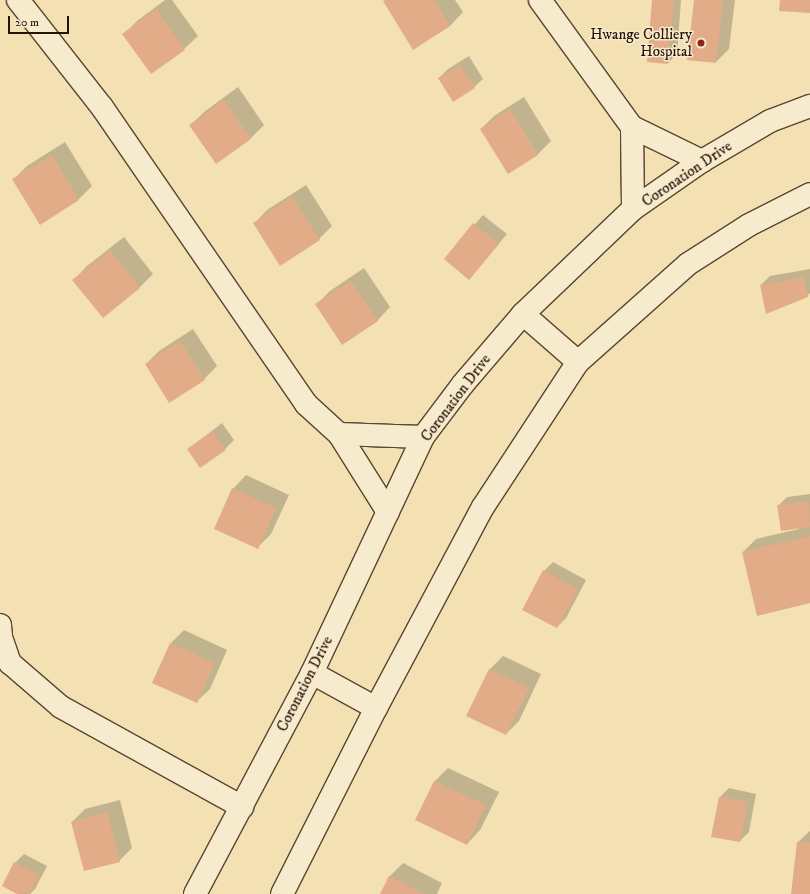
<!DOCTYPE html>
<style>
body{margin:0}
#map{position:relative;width:810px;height:894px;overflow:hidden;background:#f3e0b3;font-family:"IM FELL DW Pica",serif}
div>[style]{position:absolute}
.shadow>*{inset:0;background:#0003}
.building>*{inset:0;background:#e3ac89}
.roads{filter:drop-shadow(1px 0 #5b4530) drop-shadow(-1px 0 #5b4530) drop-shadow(0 1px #5b4530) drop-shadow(0 -1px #5b4530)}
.minor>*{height:22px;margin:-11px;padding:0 11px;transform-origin:11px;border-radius:11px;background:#f7ebce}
.dots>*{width:11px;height:11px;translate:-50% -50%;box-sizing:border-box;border:2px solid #f7ebce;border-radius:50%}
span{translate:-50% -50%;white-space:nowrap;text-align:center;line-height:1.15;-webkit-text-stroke:3px #f7ebce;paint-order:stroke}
.poi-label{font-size:15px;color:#281105}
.right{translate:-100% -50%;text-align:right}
.street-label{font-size:15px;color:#281105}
.scale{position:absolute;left:8px;top:16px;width:61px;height:18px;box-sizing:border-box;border:2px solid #281105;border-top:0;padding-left:5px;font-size:12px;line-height:14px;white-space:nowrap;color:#281105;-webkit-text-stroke:3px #f7ebce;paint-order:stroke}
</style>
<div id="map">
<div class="shadow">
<div style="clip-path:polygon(165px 0,172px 0,198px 36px,184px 49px,152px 73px,124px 34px,137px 21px)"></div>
<div style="clip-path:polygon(386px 0,455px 0,463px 12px,450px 26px,414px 48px)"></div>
<div style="clip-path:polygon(653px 0,681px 0,677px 54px,668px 63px)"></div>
<div style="clip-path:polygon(695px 0,735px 0,729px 49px,716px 62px)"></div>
<div style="clip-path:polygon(469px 56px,483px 79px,474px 87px,439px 78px,448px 69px)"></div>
<div style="clip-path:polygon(238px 87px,264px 125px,251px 138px,217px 162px,191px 125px,204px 112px)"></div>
<div style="clip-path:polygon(524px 97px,551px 141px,538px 154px,508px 172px,481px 129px,494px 116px)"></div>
<div style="clip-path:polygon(65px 142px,92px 186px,79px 199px,40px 223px,14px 179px,27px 166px)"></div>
<div style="clip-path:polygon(306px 185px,332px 226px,319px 239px,254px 224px,267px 210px)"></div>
<div style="clip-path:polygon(483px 215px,507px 234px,469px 279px,445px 259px)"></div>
<div style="clip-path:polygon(124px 237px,153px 274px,140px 287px,103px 316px,74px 280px,87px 266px)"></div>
<div style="clip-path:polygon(364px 268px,390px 307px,377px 321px,317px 304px,330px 291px)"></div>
<div style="clip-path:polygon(810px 269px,810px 293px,807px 296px,761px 285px,770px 276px)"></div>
<div style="clip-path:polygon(193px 329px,217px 366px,204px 379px,146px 364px,159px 351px)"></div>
<div style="clip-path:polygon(222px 423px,234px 440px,225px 449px,188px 450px)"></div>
<div style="clip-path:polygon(246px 475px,289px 495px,271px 534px,258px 547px,233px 489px)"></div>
<div style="clip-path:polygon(810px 494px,810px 602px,743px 552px,756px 539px,799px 529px,778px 506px,787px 497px)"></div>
<div style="clip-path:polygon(553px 562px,586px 580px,566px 618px,557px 627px,544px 571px)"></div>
<div style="clip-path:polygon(184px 630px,227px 650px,210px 689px,196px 702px,171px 643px)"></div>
<div style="clip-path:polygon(503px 656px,541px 674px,519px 721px,506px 734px,490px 669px)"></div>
<div style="clip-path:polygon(448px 768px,499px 792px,480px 830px,467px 844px,417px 819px,435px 781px)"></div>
<div style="clip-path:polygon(729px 788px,756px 794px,749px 832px,740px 841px,720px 797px)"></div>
<div style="clip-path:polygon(120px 800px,132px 848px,119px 861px,72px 822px,85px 809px)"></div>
<div style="clip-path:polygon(810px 831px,810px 894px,792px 894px,798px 842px)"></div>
<div style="clip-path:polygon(24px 854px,47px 866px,35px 889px,30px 894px,19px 894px,15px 863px)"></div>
<div style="clip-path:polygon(403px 863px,442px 883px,437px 894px,381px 894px,389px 877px)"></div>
</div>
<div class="building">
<div style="clip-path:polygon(385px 0,434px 0,450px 26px,413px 50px,383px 1px)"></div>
<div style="clip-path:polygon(652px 0,674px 0,668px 64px,647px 62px)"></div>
<div style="clip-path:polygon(694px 0,723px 0,716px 63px,687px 60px)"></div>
<div style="clip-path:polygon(780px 0,810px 0,810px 13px,779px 11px)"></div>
<div style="clip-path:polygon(156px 9px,185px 50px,151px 74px,122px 34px)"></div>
<div style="clip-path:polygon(460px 65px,475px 88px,453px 102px,438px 78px)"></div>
<div style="clip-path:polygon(224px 100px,251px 139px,216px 164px,189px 125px)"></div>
<div style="clip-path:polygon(510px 109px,538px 155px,508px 174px,480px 129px)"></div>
<div style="clip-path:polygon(52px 155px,79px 200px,40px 225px,12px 179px)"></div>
<div style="clip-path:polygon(292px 197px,320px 240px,280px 266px,253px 223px)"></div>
<div style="clip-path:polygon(473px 223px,499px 244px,469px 280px,444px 259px)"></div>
<div style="clip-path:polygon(110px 250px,140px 288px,103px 318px,72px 280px)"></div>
<div style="clip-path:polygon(803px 277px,808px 297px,766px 314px,760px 285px)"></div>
<div style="clip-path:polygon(351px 281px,378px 321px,342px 345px,315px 304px)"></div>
<div style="clip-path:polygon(180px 341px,205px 380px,169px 403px,145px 364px)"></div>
<div style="clip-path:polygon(212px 431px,226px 450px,200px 468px,187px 449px)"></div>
<div style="clip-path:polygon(232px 488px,276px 508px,258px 549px,214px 529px)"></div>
<div style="clip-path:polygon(809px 501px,810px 527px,781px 531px,777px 505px)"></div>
<div style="clip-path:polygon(810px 536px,810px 603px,757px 616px,742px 552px)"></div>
<div style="clip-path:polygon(543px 570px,578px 589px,557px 628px,522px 610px)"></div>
<div style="clip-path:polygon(170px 643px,215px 663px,197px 703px,152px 683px)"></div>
<div style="clip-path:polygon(489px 669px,529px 688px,506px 735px,466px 716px)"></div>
<div style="clip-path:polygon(434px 781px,486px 805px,467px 845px,415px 820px)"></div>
<div style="clip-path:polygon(719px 797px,748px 802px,740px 842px,711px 837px)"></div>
<div style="clip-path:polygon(107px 812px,120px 862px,84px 871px,71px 822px)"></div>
<div style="clip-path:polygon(797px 842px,810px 843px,810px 894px,791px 894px)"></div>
<div style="clip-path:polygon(14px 862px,39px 875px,29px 894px,17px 894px,2px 886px)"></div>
<div style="clip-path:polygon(389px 876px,425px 894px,380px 894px)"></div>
</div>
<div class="roads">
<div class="minor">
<div style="left:18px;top:0;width:136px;rotate:51.9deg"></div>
<div style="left:102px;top:107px;width:360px;rotate:55.5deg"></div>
<div style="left:306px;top:404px;width:45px;rotate:42.3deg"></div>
<div style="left:339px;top:434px;width:92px;rotate:57.9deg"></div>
<div style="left:540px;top:0;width:157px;rotate:54.1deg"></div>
<div style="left:632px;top:127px;width:78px;rotate:25.9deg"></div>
<div style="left:632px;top:127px;width:82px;rotate:89.3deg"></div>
<div style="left:523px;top:314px;width:73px;rotate:41.1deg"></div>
<div style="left:339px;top:434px;width:84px;rotate:2deg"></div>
<div style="left:0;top:625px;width:12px;rotate:85deg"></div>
<div style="left:1px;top:637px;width:28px;rotate:71deg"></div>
<div style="left:10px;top:663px;width:67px;rotate:40.8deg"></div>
<div style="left:61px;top:707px;width:207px;rotate:28.9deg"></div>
<div style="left:312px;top:673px;width:73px;rotate:28.7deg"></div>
<div style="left:195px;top:894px;width:250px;rotate:-62.1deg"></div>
<div style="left:312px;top:673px;width:261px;rotate:-64.8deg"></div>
<div style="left:423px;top:437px;width:66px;rotate:-53deg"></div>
<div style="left:463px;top:384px;width:92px;rotate:-49.4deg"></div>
<div style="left:523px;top:314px;width:152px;rotate:-43.7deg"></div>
<div style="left:633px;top:209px;width:84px;rotate:-34.8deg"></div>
<div style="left:702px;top:161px;width:79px;rotate:-30.5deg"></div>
<div style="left:770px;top:121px;width:43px;rotate:-20.6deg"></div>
<div style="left:282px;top:894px;width:208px;rotate:-63.2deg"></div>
<div style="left:376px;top:708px;width:228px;rotate:-62deg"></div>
<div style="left:483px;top:507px;width:173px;rotate:-56.8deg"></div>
<div style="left:578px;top:362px;width:147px;rotate:-41.7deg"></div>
<div style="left:688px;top:264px;width:72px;rotate:-32.6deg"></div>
<div style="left:749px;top:225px;width:68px;rotate:-26.9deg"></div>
</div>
</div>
<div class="dots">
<div style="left:701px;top:43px;background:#8f2418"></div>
</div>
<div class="poi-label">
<span class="right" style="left:692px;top:43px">Hwange Colliery<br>Hospital</span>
</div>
<div class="street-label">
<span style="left:687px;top:174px;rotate:-34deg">Coronation Drive</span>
<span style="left:456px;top:398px;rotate:-53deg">Coronation Drive</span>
<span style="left:305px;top:684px;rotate:-63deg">Coronation Drive</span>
</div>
<div class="scale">20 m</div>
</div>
